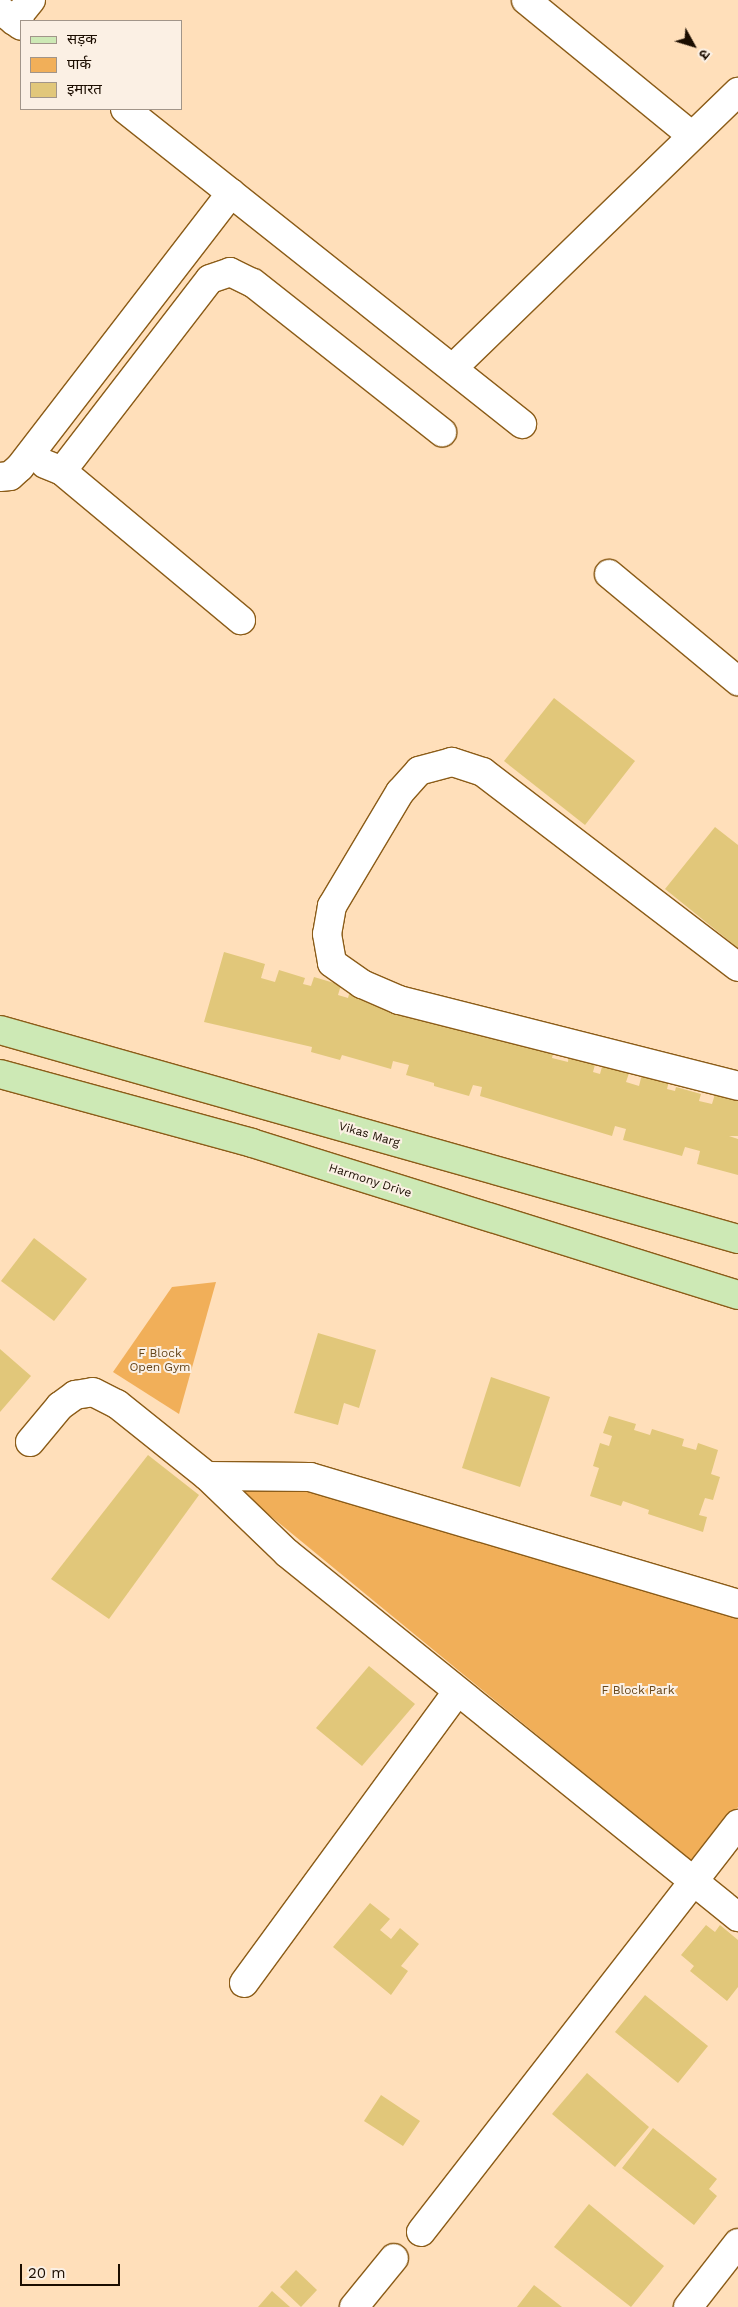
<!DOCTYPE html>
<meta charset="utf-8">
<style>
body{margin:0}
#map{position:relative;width:738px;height:2307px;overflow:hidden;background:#ffdfba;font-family:"Work Sans","Noto Sans Devanagari",sans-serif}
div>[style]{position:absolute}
.green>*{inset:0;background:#f1af59}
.building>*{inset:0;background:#e1c77a}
.roads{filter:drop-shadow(1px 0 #8b5c18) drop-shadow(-1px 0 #8b5c18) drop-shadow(0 1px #8b5c18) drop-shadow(0 -1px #8b5c18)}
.minor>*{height:28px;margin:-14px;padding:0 14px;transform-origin:14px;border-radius:14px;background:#fff}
.major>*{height:28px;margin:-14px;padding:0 14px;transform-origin:14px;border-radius:14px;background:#cde9b5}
span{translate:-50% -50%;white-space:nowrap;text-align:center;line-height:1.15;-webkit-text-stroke:4px #fbf0e4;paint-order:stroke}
.street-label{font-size:12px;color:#1b0d00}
.park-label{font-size:12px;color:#66461b}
.legend{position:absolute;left:20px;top:20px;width:162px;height:90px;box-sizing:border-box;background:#fbf0e4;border:1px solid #a19589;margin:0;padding:6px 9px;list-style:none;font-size:15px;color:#1b0d00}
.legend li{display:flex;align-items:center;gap:10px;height:25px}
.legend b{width:25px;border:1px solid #a19589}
.north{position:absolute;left:668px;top:20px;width:50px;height:50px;-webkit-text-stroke:4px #fbf0e4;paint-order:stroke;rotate:129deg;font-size:14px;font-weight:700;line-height:20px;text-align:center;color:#1b0d00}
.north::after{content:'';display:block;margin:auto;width:18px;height:22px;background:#1b0d00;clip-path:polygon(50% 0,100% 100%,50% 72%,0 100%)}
.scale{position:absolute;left:20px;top:2264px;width:100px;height:22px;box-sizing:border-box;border:2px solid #1b0d00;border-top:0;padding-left:6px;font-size:15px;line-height:18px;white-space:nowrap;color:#1b0d00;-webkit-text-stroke:4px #fbf0e4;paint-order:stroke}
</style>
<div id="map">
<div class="green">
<div style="clip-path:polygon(216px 1282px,179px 1414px,113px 1372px,172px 1287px)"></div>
<div style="clip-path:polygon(234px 1486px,303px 1486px,738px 1618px,738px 1807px,693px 1863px)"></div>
</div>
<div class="building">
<div style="clip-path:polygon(554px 698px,635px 761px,585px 825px,504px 761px)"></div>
<div style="clip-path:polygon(715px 827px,738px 845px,738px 948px,665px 889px)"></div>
<div style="clip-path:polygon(224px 952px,265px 964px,261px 978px,275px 982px,279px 970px,305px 978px,303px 984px,311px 986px,314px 977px,341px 985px,338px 995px,348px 998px,351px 987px,378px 995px,375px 1005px,486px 1025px,483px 1036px,494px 1039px,497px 1028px,523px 1036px,520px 1046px,528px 1048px,529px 1042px,554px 1049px,552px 1058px,568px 1062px,569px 1054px,596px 1061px,593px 1072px,600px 1074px,603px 1063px,630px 1070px,626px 1082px,639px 1086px,642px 1074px,669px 1081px,667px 1089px,675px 1091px,676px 1087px,701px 1094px,699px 1101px,712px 1104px,715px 1094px,738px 1101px,738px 1136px,729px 1136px,738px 1139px,738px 1175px,697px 1164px,700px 1151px,685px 1147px,682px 1156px,623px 1140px,626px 1129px,615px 1126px,612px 1136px,480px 1096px,482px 1087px,473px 1085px,469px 1096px,434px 1086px,434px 1083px,406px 1075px,409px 1065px,393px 1061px,391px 1069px,342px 1055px,340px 1060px,311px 1052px,312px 1047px,204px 1022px)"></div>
<div style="clip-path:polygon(34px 1238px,87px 1279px,54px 1321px,1px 1281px)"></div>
<div style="clip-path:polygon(318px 1333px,376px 1350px,359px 1408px,344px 1403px,338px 1425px,294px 1413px)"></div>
<div style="clip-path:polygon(0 1349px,31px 1376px,0 1412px)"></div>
<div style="clip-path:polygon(491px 1377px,550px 1397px,520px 1487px,462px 1468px)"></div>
<div style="clip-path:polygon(609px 1416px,636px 1424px,634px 1430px,650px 1435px,652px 1429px,684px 1439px,682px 1446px,696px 1450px,698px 1443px,718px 1450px,711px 1474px,720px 1477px,713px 1500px,705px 1498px,699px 1515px,707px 1517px,703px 1532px,648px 1514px,649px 1510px,623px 1501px,621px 1506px,590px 1496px,599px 1468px,593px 1466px,600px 1443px,609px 1446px,612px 1436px,603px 1433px)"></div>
<div style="clip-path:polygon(148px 1455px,199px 1495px,109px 1619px,51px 1579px)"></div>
<div style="clip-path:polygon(369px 1666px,415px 1704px,362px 1766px,316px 1728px)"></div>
<div style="clip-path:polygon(370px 1903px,390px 1919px,380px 1930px,391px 1939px,400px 1928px,419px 1944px,401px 1966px,408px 1971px,391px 1995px,333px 1947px)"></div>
<div style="clip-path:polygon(706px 1925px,715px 1932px,720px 1925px,738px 1940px,738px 1987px,727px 2001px,690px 1971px,694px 1966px,681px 1955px)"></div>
<div style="clip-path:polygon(645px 1995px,708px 2046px,678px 2083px,615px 2032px)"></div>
<div style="clip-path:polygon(587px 2073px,649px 2127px,615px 2167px,552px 2114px)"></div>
<div style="clip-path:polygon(381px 2095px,420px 2121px,403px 2146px,364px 2121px)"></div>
<div style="clip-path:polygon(653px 2128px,717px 2179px,709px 2189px,717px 2196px,694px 2225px,622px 2168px)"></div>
<div style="clip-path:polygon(589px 2204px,664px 2266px,631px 2307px,554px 2247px)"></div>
<div style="clip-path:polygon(296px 2270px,317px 2290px,301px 2307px,280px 2287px)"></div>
<div style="clip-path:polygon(534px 2285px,562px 2307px,517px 2307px)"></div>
<div style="clip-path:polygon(272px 2291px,290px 2307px,258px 2307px)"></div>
</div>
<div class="roads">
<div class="minor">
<div style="left:526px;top:0;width:213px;rotate:39.3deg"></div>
<div style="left:0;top:10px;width:26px;rotate:37deg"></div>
<div style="left:14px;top:21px;width:27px;rotate:-51deg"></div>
<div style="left:125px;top:109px;width:507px;rotate:38.43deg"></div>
<div style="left:453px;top:368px;width:397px;rotate:-44.1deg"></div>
<div style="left:45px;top:464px;width:18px;rotate:22deg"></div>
<div style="left:62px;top:471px;width:233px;rotate:39.8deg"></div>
<div style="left:62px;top:471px;width:242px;rotate:-52.4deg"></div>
<div style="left:210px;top:279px;width:21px;rotate:-19deg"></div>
<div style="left:230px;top:272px;width:25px;rotate:26deg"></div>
<div style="left:253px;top:283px;width:241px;rotate:38.3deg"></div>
<div style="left:0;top:477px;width:10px;rotate:-6deg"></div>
<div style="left:10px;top:476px;width:13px;rotate:-42deg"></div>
<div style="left:20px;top:467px;width:346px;rotate:-52.4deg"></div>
<div style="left:609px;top:574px;width:168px;rotate:39.7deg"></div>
<div style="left:738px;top:967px;width:321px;rotate:-142.6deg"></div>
<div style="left:483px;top:772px;width:33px;rotate:-162deg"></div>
<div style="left:452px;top:762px;width:34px;rotate:165deg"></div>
<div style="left:419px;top:771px;width:28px;rotate:132deg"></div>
<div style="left:400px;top:792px;width:133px;rotate:120.8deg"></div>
<div style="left:332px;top:906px;width:28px;rotate:100deg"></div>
<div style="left:327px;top:934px;width:29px;rotate:80deg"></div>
<div style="left:332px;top:963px;width:37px;rotate:35deg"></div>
<div style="left:362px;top:984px;width:40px;rotate:23.4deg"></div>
<div style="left:399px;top:1000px;width:350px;rotate:14.2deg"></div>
<div style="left:30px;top:1442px;width:47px;rotate:-50.2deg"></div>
<div style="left:60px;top:1406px;width:19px;rotate:-36deg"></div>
<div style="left:75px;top:1395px;width:18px;rotate:-9deg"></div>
<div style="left:93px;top:1392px;width:27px;rotate:27deg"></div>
<div style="left:117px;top:1404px;width:115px;rotate:38.7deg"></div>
<div style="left:207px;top:1476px;width:111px;rotate:43.9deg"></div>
<div style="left:287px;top:1553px;width:580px;rotate:38.91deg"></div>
<div style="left:207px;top:1476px;width:103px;rotate:0.6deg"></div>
<div style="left:310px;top:1477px;width:446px;rotate:16.5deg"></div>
<div style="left:244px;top:1983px;width:361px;rotate:-53.8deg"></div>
<div style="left:421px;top:2232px;width:517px;rotate:-52.15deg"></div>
<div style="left:354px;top:2307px;width:63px;rotate:-50.8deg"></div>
<div style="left:688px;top:2307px;width:81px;rotate:-52deg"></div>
</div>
<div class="major">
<div style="left:0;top:1030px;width:767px;rotate:15.81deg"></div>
<div style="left:0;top:1074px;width:261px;rotate:15.3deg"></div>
<div style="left:252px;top:1143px;width:509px;rotate:17.37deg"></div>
</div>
</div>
<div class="street-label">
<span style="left:369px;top:1135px;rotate:16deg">Vikas Marg</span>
<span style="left:370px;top:1181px;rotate:18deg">Harmony Drive</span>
</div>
<div class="park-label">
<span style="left:160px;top:1361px">F Block<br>Open Gym</span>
<span style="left:638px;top:1691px">F Block Park</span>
</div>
<ul class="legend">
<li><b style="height:6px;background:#cde9b5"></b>सड़क</li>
<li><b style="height:14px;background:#f1af59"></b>पार्क</li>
<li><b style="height:14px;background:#e1c77a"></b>इमारत</li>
</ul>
<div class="north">उ</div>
<div class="scale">20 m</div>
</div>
